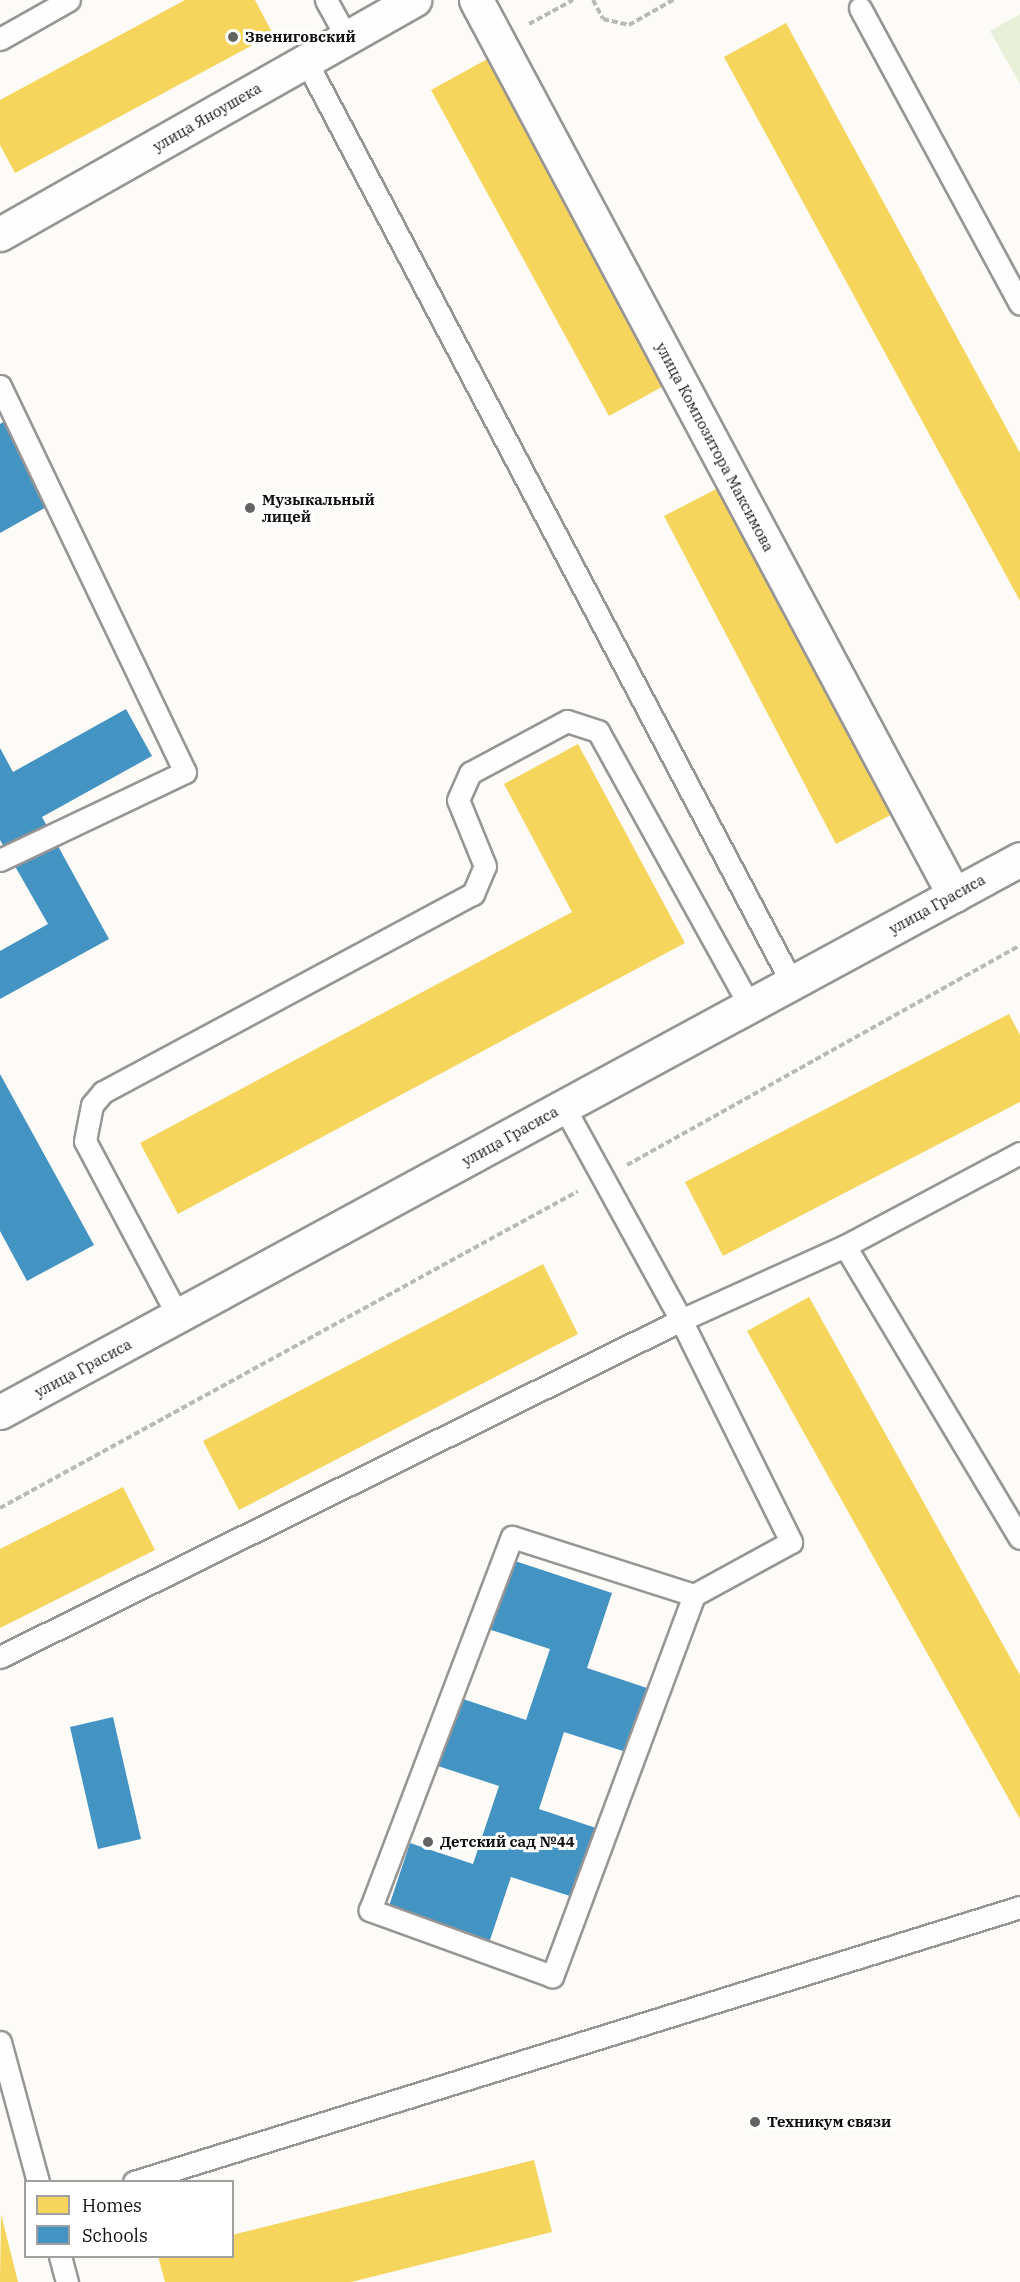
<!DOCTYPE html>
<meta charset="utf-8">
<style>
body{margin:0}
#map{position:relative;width:1020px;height:2282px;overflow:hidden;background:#fcfbf8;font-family:"IBM Plex Serif",serif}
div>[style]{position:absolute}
.green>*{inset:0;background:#e9f0da}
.homes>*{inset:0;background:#f6d55c}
.schools>*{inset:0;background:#4393c3}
.path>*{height:4px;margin-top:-2px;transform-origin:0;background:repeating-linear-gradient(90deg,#b9b9b8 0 6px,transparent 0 9px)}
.roads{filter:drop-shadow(2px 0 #979695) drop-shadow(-2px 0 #979695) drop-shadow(0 2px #979695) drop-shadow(0 -2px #979695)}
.service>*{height:21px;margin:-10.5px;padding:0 10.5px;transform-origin:10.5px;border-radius:10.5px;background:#fffefe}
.minor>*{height:33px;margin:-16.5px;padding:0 16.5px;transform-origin:16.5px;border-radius:16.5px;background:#fffefe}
.dots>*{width:16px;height:16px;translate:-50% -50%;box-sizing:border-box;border:3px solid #fff;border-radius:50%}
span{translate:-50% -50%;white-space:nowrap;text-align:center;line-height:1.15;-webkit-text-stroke:6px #fff;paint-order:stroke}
.poi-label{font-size:15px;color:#111;font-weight:700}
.left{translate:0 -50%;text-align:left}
.street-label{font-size:15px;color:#111}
.legend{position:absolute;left:24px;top:2180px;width:210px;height:78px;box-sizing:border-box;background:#fff;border:2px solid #a0a0a0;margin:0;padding:8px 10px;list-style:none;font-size:18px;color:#111}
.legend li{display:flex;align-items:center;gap:12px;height:30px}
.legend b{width:30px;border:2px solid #a0a0a0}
</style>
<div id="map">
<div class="green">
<div style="clip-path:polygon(1020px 14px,1020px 84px,990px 31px)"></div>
</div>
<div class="homes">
<div style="clip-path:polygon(185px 0,255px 0,273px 34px,15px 173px,0 145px,0 100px)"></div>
<div style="clip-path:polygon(786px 23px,1020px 453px,1020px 601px,724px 57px)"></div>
<div style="clip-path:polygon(491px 57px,669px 383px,609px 416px,431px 90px)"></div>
<div style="clip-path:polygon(726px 484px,898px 811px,836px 844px,664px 516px)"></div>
<div style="clip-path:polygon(578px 744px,685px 943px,178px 1214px,140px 1143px,572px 912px,504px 784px)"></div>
<div style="clip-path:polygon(1009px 1014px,1020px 1035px,1020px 1102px,723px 1256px,685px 1182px)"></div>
<div style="clip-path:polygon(543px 1264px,578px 1334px,239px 1510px,203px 1441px)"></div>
<div style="clip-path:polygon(809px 1297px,1020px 1675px,1020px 1819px,747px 1331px)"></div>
<div style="clip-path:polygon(123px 1487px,155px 1550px,0 1628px,0 1549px)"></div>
<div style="clip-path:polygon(534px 2160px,552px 2232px,351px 2282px,165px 2282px,158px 2256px,232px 2256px,232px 2235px)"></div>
<div style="clip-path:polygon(1px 2214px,18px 2282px,0 2282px)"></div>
</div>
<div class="schools">
<div style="clip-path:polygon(5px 421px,50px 505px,0 533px,0 424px)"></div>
<div style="clip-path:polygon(126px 709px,152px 756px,42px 817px,109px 939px,0 999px,0 951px,48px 924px,0 840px,0 748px,13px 772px)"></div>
<div style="clip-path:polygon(0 1074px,94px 1245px,27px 1281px,0 1231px)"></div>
<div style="clip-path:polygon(512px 1560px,612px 1593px,587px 1668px,647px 1688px,626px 1752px,564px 1732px,539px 1809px,599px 1829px,576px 1898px,511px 1877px,489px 1943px,388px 1909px,410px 1843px,473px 1864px,499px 1786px,438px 1766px,460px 1698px,526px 1720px,550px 1649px,488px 1629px)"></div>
<div style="clip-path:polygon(113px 1717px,141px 1839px,98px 1849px,70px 1727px)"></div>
</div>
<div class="path">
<div style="left:593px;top:0;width:21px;rotate:62deg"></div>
<div style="left:603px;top:19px;width:27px;rotate:13deg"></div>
<div style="left:629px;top:25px;width:51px;rotate:-29.6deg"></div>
<div style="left:529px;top:24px;width:50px;rotate:-28.6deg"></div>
<div style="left:627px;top:1165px;width:450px;rotate:-29.2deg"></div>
<div style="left:0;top:1508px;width:659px;rotate:-28.74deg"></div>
</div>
<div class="roads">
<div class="service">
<div style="left:326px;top:0;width:43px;rotate:61.1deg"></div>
<div style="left:860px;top:8px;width:336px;rotate:61.6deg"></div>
<div style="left:0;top:39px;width:79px;rotate:-29.5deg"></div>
<div style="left:306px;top:61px;width:1042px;rotate:62.21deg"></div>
<div style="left:0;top:386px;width:428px;rotate:64.4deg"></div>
<div style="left:185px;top:772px;width:205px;rotate:154.6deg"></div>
<div style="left:564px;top:1107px;width:243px;rotate:61.2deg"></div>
<div style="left:681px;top:1320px;width:248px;rotate:63.6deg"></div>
<div style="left:791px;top:1542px;width:111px;rotate:151.3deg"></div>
<div style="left:694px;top:1595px;width:407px;rotate:110.4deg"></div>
<div style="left:552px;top:1976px;width:194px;rotate:-160.1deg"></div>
<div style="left:370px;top:1910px;width:399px;rotate:-69.2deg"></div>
<div style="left:512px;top:1537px;width:191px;rotate:17.7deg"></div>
<div style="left:845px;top:1246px;width:340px;rotate:59.1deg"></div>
<div style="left:178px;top:1316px;width:198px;rotate:-118deg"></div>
<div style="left:85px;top:1141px;width:37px;rotate:-79deg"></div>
<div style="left:92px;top:1105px;width:17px;rotate:-50deg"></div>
<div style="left:103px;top:1092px;width:420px;rotate:-28.2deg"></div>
<div style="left:473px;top:894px;width:30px;rotate:-67deg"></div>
<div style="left:485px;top:866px;width:71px;rotate:-112.2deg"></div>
<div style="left:458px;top:800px;width:30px;rotate:-66deg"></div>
<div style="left:470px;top:773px;width:110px;rotate:-28.2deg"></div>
<div style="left:567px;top:721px;width:33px;rotate:18deg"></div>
<div style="left:598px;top:731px;width:314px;rotate:61.1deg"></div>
<div style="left:0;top:1657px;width:760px;rotate:-26.33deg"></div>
<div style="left:681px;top:1320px;width:180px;rotate:-24.3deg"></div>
<div style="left:845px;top:1246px;width:198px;rotate:-28deg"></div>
<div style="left:0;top:2042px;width:145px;rotate:74.8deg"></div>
<div style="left:134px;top:2182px;width:928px;rotate:-17.24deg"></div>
<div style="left:60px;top:2256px;width:27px;rotate:75deg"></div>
</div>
<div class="minor">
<div style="left:476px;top:0;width:1015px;rotate:61.89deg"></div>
<div style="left:0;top:234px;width:476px;rotate:-29.5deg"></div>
<div style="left:0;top:1412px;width:1160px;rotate:-28.46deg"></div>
</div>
</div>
<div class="dots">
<div style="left:233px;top:37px;background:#636362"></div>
<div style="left:250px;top:508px;background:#636362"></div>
<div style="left:428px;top:1842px;background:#636362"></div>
<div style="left:755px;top:2122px;background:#636362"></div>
</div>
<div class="poi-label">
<span class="left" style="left:245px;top:37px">Звениговский</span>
<span class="left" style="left:262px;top:508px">Музыкальный<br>лицей</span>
<span class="left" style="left:440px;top:1842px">Детский сад №44</span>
<span class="left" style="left:767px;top:2122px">Техникум связи</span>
</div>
<div class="street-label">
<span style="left:207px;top:117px;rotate:-30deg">улица Яноушека</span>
<span style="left:715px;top:447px;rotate:62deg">улица Композитора Максимова</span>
<span style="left:937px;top:904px;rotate:-29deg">улица Грасиса</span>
<span style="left:510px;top:1136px;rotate:-29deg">улица Грасиса</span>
<span style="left:83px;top:1368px;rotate:-28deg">улица Грасиса</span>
</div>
<ul class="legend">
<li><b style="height:16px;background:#f6d55c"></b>Homes</li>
<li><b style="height:16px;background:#4393c3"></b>Schools</li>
</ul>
</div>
